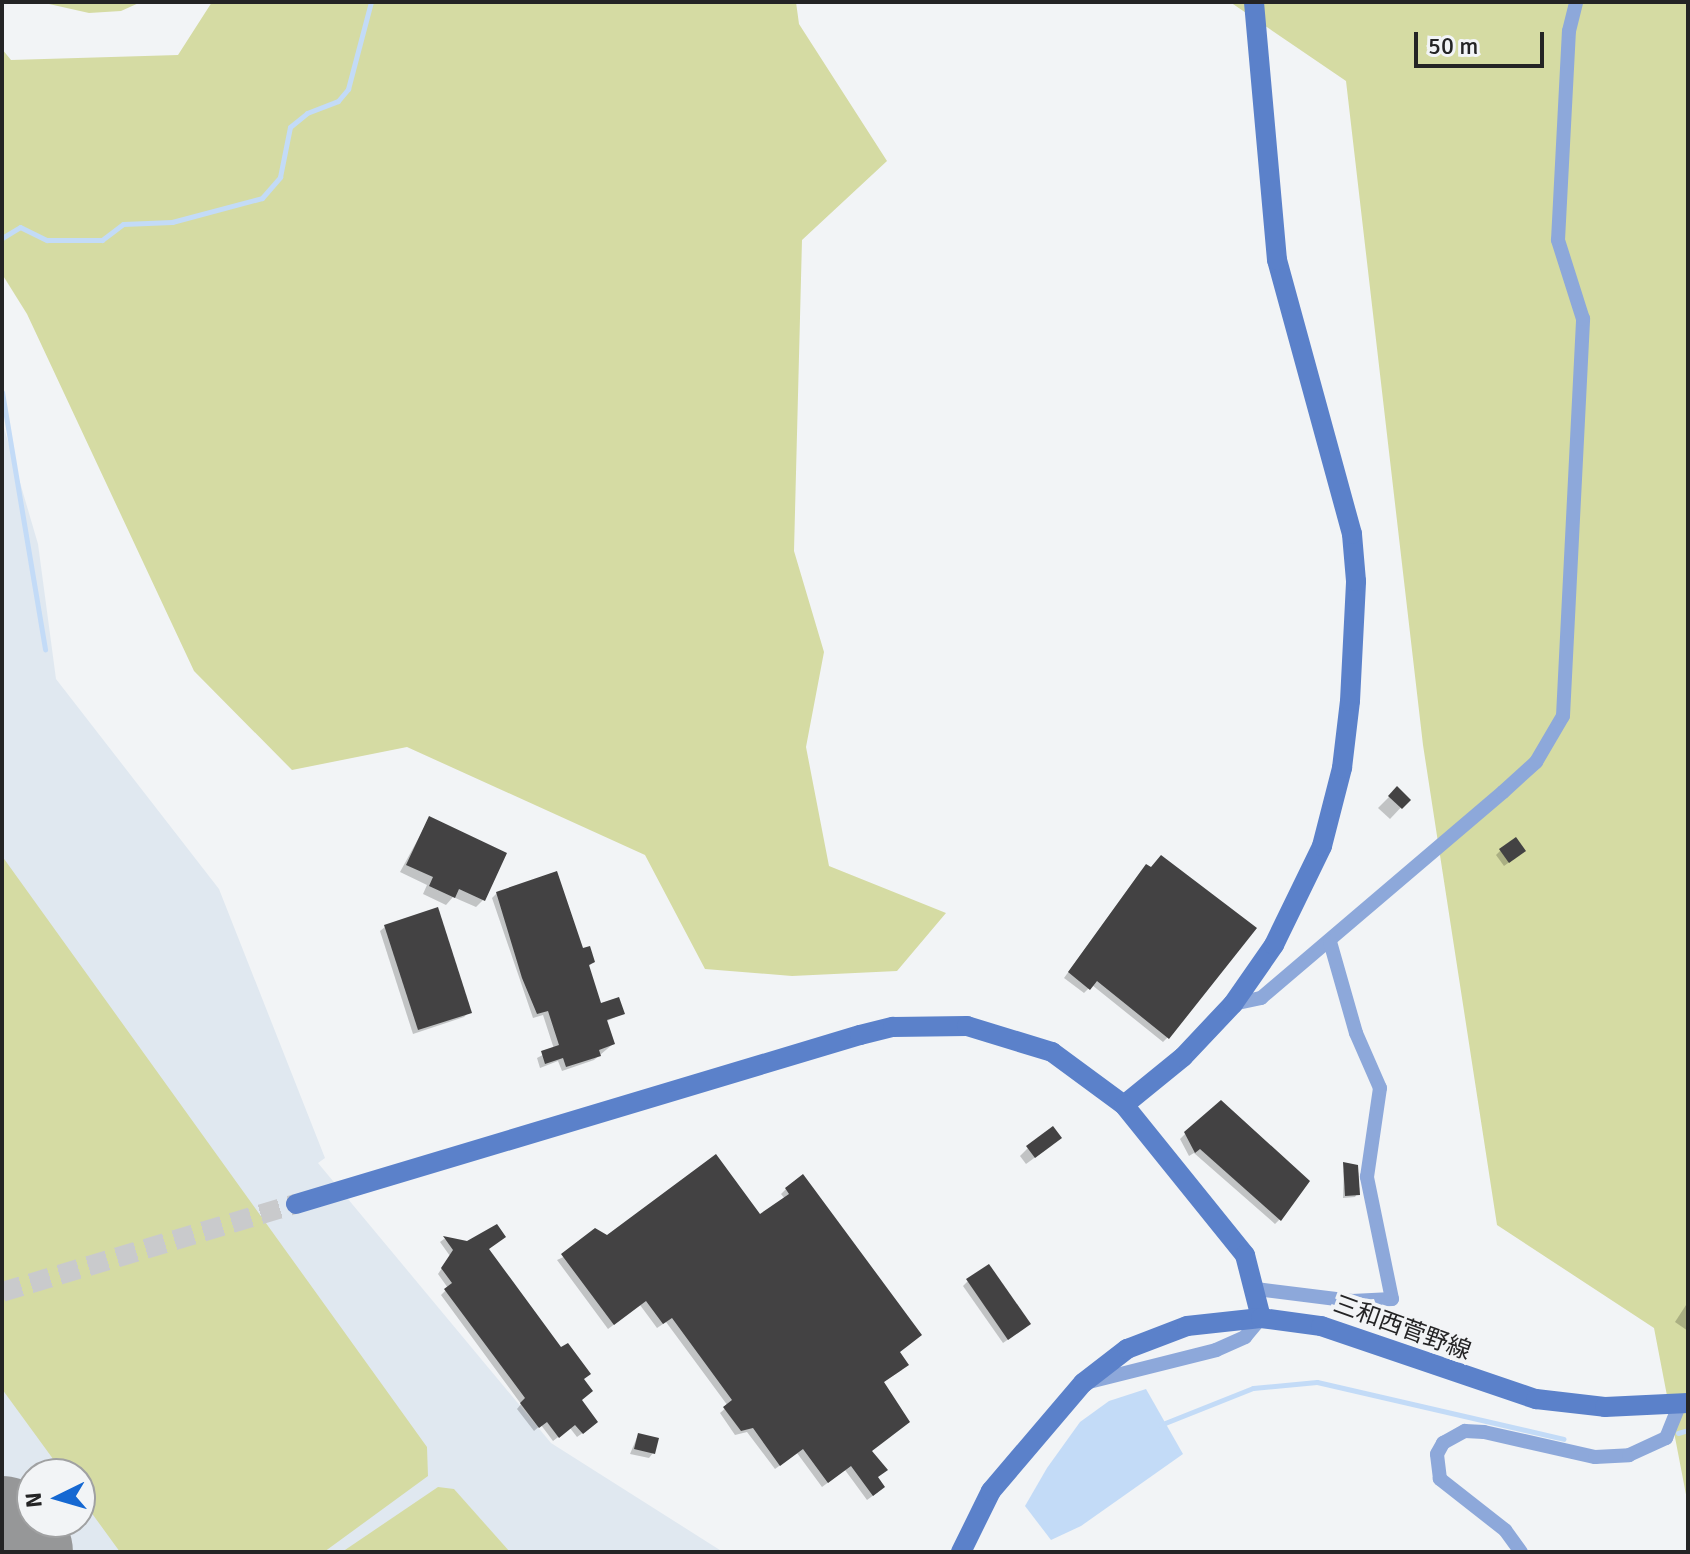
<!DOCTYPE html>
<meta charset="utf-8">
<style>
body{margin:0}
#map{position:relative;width:1690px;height:1554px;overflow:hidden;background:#f2f4f6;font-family:Signika,"Noto Sans JP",sans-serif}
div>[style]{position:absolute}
.built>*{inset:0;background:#e0e8f0}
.green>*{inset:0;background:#d5dba3}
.water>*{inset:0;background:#c3dbf7}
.shadow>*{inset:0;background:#0003}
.stream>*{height:5px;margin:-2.5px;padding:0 2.5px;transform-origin:2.5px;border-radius:2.5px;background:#c3dbf7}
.runway>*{height:116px;margin:-58px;padding:0 58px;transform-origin:58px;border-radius:58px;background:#969798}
.building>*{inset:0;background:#434243}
.secondary-tunnel>*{height:20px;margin-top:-10px;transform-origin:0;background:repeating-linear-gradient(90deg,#c9cacc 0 20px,transparent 0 30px)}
.street>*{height:14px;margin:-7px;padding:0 7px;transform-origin:7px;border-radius:7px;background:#8da8da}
.secondary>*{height:20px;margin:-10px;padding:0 10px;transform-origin:10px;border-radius:10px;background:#5b81ca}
span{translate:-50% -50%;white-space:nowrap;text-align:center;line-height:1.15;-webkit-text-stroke:8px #f2f4f6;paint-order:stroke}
.street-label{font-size:24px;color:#242425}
.frame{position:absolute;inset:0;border:4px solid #242425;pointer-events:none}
.north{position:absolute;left:16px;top:1458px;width:80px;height:80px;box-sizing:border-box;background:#f2f4f6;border:2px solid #a0a1a2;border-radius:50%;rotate:265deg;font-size:22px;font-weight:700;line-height:32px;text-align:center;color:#242425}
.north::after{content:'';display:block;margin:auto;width:28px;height:36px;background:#1568d2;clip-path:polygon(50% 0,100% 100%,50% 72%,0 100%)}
.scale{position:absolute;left:1414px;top:32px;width:130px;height:36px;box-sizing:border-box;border:4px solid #242425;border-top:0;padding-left:10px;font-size:24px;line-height:28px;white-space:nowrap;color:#242425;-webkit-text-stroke:6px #f2f4f6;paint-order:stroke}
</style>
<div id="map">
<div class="built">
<div style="clip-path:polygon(evenodd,2px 421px,38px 544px,56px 679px,219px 889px,325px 1158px,318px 1163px,551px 1443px,723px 1552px,2px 1552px,2px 421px,32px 1474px,80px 1474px,80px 1522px,32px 1522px,32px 1474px)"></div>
</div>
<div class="green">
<div style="clip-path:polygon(40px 2px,141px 2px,121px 11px,89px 13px)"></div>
<div style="clip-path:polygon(212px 2px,796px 2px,799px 24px,887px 161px,802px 240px,794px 551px,824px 652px,806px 747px,829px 866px,946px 913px,897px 971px,792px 976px,705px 969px,645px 855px,407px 747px,292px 770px,194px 671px,27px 314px,2px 274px,2px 49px,11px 60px,178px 55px)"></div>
<div style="clip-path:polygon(1230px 2px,1688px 2px,1688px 1505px,1654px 1328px,1497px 1225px,1423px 745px,1346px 81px)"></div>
<div style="clip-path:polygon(2px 856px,427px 1447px,428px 1476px,324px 1552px,120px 1552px,80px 1497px,80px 1474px,64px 1474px,2px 1389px)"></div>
<div style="clip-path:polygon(438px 1487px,454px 1489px,510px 1552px,342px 1552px)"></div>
</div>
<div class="water">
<div style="clip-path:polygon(1146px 1389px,1183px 1454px,1081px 1526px,1051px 1540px,1025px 1506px,1047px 1468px,1080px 1422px,1109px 1401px)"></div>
</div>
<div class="shadow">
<div style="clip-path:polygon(1397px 789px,1408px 800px,1390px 819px,1378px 808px)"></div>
<div style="clip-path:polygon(429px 819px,483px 900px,476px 907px,453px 897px,446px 905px,423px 894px,427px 885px,400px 872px)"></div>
<div style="clip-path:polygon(1501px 850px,1519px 855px,1504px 866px,1496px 855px)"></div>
<div style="clip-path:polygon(1141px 871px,1168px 1037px,1163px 1042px,1092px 985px,1084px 993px,1064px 978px)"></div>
<div style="clip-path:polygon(497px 893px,593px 962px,587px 968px,600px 1005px,622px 1014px,605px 1022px,613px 1044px,594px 1060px,562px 1071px,558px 1061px,540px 1068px,537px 1058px,554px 1049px,543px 1015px,533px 1018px,492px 898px)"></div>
<div style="clip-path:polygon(385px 927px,469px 1012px,464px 1017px,413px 1034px,380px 931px)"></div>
<div style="clip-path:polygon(1185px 1134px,1280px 1219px,1275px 1224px,1194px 1153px,1189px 1156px,1180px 1139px)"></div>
<div style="clip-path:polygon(1052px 1145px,1026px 1164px,1020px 1156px,1028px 1148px)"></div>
<div style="clip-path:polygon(1344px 1164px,1357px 1194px,1355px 1197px,1343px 1198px)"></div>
<div style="clip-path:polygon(786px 1189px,898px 1352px,902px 1370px,882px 1383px,870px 1451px,878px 1492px,867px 1500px,845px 1470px,822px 1487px,797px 1453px,775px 1469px,747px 1432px,735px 1435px,720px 1413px,728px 1406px,666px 1322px,657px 1328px,640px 1305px,608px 1329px,557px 1260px,607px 1237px,760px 1217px,785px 1199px,781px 1194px)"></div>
<div style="clip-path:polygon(444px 1239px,487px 1250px,582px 1380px,580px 1400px,591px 1427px,577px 1437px,570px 1428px,553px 1441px,541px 1425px,534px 1431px,517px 1409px,521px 1404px,441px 1295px,448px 1288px,438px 1274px,450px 1256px,440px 1242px)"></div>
<div style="clip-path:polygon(968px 1281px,1023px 1329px,1003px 1343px,963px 1286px)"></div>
<div style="clip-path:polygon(1688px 1302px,1688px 1331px,1675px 1322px)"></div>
<div style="clip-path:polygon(638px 1435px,653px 1453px,649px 1458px,630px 1454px)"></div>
</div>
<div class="stream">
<div style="left:2px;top:238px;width:21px;rotate:-31deg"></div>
<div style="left:20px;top:227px;width:30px;rotate:26deg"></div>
<div style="left:47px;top:240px;width:55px"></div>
<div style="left:102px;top:240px;width:26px;rotate:-37deg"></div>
<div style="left:123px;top:224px;width:49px;rotate:-2.3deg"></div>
<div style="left:172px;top:222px;width:93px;rotate:-14.9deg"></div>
<div style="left:262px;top:198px;width:28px;rotate:-49deg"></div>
<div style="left:280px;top:177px;width:51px;rotate:-78.7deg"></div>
<div style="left:290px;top:127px;width:22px;rotate:-39deg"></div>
<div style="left:307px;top:113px;width:33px;rotate:-21deg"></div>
<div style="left:338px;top:101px;width:16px;rotate:-50deg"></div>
<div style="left:348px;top:89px;width:90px;rotate:-75.2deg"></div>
<div style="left:2px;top:392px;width:261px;rotate:80.5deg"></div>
<div style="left:1160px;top:1425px;width:100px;rotate:-21.7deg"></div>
<div style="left:1253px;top:1388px;width:64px;rotate:-5.4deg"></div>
<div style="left:1317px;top:1382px;width:253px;rotate:13deg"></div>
<div style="left:1678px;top:1433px;width:10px;rotate:-17deg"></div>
</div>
<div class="runway">
<div style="left:2px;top:1534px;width:22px;rotate:54deg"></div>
</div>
<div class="building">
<div style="clip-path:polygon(1397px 786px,1411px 800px,1402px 809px,1388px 796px)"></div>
<div style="clip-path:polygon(429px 816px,507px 853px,485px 901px,459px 889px,455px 898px,429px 886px,433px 877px,406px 865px)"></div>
<div style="clip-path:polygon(1516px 837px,1526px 851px,1509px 863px,1499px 849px)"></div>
<div style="clip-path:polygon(1161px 855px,1257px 928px,1169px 1039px,1097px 981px,1090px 990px,1068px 972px,1146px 864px,1151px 867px)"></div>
<div style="clip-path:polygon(557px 871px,583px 948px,590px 946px,595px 962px,589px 965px,601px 1003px,619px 997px,625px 1014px,607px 1020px,615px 1044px,599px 1050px,601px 1056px,566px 1067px,563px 1058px,545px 1064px,541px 1051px,559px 1045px,548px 1011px,537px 1014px,522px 978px,496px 892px)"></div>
<div style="clip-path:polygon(438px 907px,472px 1013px,418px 1030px,384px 925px)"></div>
<div style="clip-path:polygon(1221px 1100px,1310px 1181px,1281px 1221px,1200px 1149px,1195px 1153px,1184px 1132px)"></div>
<div style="clip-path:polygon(1053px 1126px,1062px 1138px,1035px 1158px,1026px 1146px)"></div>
<div style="clip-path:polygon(716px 1154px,760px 1214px,789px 1194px,785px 1188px,803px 1174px,922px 1335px,900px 1352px,909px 1365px,884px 1382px,910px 1422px,872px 1451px,888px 1470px,878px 1477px,885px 1487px,873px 1496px,851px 1466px,828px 1483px,803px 1449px,780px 1466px,753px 1428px,741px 1431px,723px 1407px,732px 1400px,672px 1318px,663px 1324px,646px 1301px,614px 1325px,561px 1254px,595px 1228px,607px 1235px)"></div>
<div style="clip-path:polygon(1343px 1162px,1358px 1165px,1360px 1195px,1345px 1196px)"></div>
<div style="clip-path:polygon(497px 1224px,506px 1237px,489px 1249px,561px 1347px,568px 1343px,591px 1374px,584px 1379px,593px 1391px,582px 1400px,598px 1422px,583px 1434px,575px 1425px,559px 1438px,547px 1422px,539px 1428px,520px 1403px,525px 1398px,444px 1289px,452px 1283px,441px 1268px,453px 1250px,443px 1236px,467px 1241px)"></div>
<div style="clip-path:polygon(989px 1264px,1031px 1324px,1008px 1340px,966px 1279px)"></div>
<div style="clip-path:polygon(638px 1433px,659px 1438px,655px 1454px,634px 1449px)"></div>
</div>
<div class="secondary-tunnel">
<div style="left:2px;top:1292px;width:307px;rotate:-16.7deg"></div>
</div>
<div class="street">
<div style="left:1233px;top:1004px;width:29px;rotate:-12deg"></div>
<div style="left:1261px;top:998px;width:318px;rotate:-40.4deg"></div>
<div style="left:1503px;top:792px;width:45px;rotate:-42.3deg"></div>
<div style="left:1536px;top:762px;width:53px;rotate:-59.6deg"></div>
<div style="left:1563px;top:716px;width:398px;rotate:-87.1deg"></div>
<div style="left:1583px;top:319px;width:83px;rotate:-107.6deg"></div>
<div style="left:1558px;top:240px;width:209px;rotate:-87deg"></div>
<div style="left:1569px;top:31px;width:30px;rotate:-76deg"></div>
<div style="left:1256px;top:1289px;width:97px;rotate:7.1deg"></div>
<div style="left:1352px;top:1301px;width:40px;rotate:-2.9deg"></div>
<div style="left:1392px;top:1299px;width:125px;rotate:-101.6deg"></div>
<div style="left:1367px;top:1177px;width:90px;rotate:-81.7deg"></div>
<div style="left:1380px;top:1088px;width:60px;rotate:-113.6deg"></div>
<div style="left:1356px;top:1033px;width:95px;rotate:-105.9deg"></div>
<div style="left:1089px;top:1382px;width:131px;rotate:-14.1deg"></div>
<div style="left:1216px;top:1350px;width:32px;rotate:-24deg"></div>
<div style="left:1245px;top:1337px;width:25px;rotate:-50deg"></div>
<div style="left:1521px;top:1552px;width:27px;rotate:-126deg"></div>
<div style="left:1505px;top:1530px;width:83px;rotate:-141.9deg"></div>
<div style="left:1440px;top:1479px;width:25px;rotate:-97deg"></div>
<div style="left:1437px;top:1454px;width:13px;rotate:-61deg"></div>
<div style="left:1443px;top:1443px;width:25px;rotate:-29deg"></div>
<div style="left:1465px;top:1431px;width:19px;rotate:3deg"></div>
<div style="left:1484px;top:1432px;width:114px;rotate:12.7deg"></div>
<div style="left:1595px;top:1457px;width:34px;rotate:-3deg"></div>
<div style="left:1629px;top:1455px;width:41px;rotate:-24.7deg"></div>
<div style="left:1666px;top:1438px;width:35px;rotate:-68deg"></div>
</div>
<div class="secondary">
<div style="left:1124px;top:1105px;width:76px;rotate:-39.1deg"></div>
<div style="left:1183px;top:1057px;width:73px;rotate:-46.7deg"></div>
<div style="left:1233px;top:1004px;width:72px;rotate:-55.2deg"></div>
<div style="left:1274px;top:945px;width:110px;rotate:-64.1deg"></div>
<div style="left:1322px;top:846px;width:81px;rotate:-75.6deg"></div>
<div style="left:1342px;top:768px;width:67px;rotate:-83.2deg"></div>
<div style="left:1350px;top:701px;width:120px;rotate:-87.1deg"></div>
<div style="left:1356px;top:581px;width:47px;rotate:-94.9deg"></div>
<div style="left:1352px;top:534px;width:284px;rotate:-105.3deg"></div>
<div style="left:1277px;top:260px;width:259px;rotate:-95.1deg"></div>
<div style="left:296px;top:1204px;width:589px;rotate:-16.68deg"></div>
<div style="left:860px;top:1035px;width:34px;rotate:-14deg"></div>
<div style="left:893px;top:1027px;width:74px;rotate:-0.8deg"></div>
<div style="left:967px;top:1026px;width:89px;rotate:17deg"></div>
<div style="left:1052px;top:1052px;width:89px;rotate:36.4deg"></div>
<div style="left:1124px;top:1105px;width:193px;rotate:51.1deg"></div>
<div style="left:1245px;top:1255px;width:65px;rotate:75.7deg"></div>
<div style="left:961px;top:1552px;width:68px;rotate:-63.8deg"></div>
<div style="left:991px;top:1491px;width:142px;rotate:-49.6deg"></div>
<div style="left:1083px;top:1383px;width:56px;rotate:-37.7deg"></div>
<div style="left:1127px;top:1349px;width:64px;rotate:-21deg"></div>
<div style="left:1187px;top:1326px;width:74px;rotate:-6.2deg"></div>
<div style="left:1261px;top:1318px;width:61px;rotate:7.6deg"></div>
<div style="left:1321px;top:1326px;width:227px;rotate:18.8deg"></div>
<div style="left:1536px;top:1399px;width:69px;rotate:6.6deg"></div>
<div style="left:1605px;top:1407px;width:83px;rotate:-2.8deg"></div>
</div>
<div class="street-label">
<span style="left:1402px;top:1328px;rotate:20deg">三和西菅野線</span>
</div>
<div class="frame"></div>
<div class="north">N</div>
<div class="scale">50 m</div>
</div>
